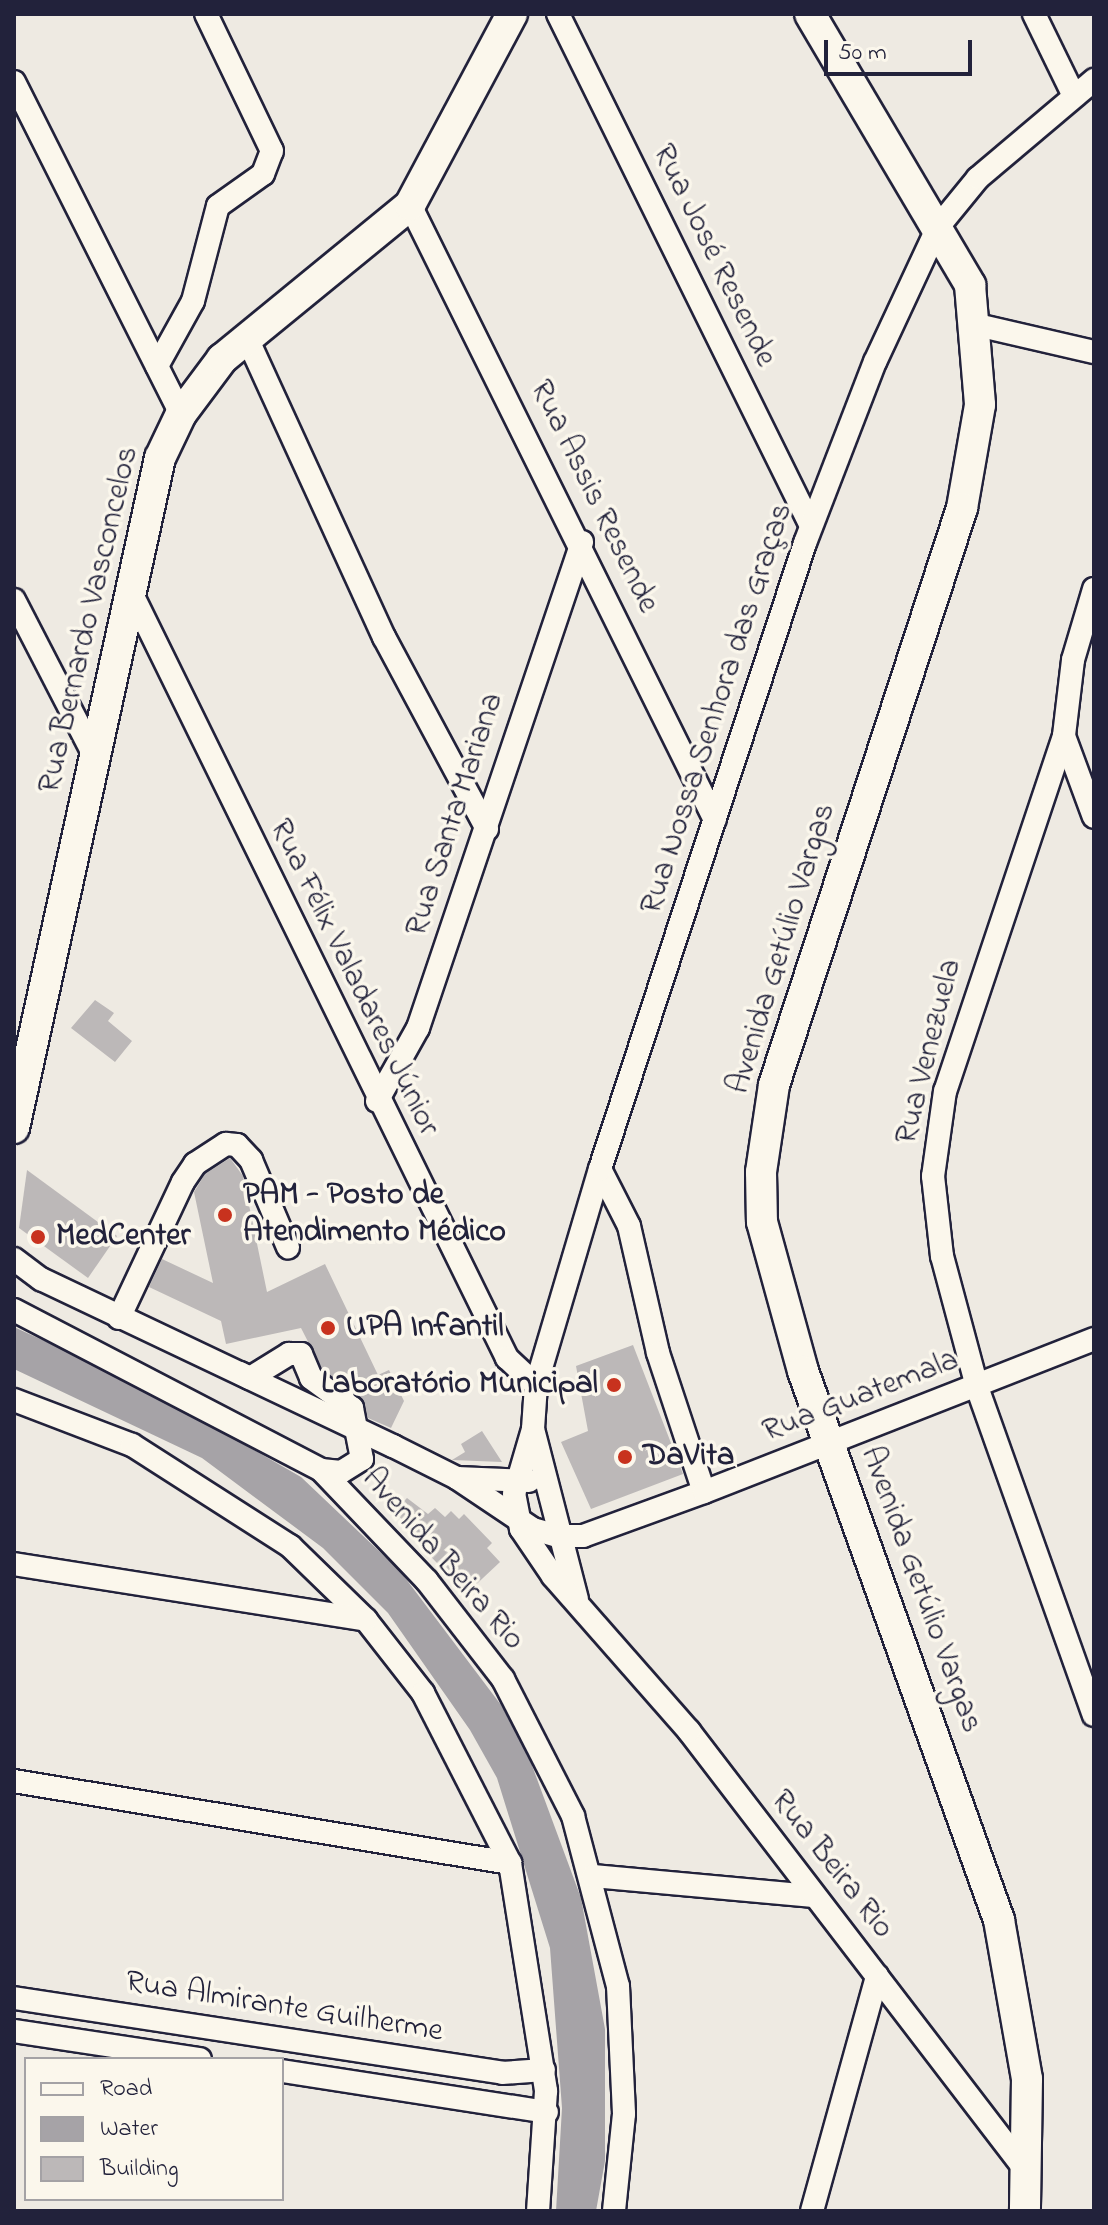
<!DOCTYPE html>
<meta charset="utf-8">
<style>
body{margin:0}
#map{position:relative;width:1108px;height:2225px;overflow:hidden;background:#eeeae2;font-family:"Indie Flower",sans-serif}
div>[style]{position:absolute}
.water>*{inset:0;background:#a6a3a7}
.building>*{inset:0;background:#bcb8b8}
.roads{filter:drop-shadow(2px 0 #22223b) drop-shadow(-2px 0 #22223b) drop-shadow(0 2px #22223b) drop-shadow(0 -2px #22223b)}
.minor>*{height:22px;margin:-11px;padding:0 11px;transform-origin:11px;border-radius:11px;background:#fbf7ec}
.major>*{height:30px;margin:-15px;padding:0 15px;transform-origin:15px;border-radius:15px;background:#fbf7ec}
.dots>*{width:22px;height:22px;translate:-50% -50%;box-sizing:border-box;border:4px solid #fbf7ec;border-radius:50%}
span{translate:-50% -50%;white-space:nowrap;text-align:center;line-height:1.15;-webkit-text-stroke:7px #fbf7ec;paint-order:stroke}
.street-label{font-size:32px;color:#22223b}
.poi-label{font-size:32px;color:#22223b;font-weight:700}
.left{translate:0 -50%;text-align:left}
.right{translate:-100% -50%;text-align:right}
.frame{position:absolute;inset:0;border:16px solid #22223b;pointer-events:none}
.legend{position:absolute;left:24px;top:2057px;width:260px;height:144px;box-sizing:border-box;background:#fbf7ec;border:2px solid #a4a2a5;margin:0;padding:10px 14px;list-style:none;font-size:24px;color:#22223b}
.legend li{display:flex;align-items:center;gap:16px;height:40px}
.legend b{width:40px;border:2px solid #a4a2a5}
.scale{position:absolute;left:824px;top:40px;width:148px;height:36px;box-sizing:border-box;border:4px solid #22223b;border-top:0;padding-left:10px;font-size:24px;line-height:28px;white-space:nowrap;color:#22223b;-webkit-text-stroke:6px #fbf7ec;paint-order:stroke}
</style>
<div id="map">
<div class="water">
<div style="clip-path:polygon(14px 1327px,142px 1386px,301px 1477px,400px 1571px,501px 1705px,527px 1752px,581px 1898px,605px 2029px,605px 2161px,596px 2211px,556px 2211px,562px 2108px,550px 1948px,497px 1778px,470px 1730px,388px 1613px,323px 1548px,202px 1458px,14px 1369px)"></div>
</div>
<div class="building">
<div style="clip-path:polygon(95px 1000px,114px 1013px,108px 1021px,132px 1041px,115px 1062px,71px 1028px)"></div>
<div style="clip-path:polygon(230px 1158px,243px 1176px,267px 1292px,325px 1264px,378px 1375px,389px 1370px,404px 1401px,391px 1428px,368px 1418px,360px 1397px,322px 1369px,301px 1328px,226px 1344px,221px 1321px,149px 1287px,162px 1259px,213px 1283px,194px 1192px,205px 1174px)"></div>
<div style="clip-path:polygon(27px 1170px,117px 1236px,88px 1278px,19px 1228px)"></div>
<div style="clip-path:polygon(633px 1345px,683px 1474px,591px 1509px,561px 1442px,588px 1431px,576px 1366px)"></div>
<div style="clip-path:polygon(482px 1431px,502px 1462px,452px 1460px,465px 1452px,461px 1444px)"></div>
<div style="clip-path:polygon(407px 1498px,428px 1514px,435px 1508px,445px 1517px,451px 1511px,459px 1519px,464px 1514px,492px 1543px,487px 1548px,500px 1562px,466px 1594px,406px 1530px,409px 1527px,394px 1511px)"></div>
</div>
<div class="roads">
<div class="minor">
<div style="left:558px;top:14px;width:571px;rotate:63.7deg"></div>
<div style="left:1034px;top:14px;width:91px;rotate:64deg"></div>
<div style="left:14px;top:82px;width:372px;rotate:63.3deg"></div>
<div style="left:410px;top:205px;width:686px;rotate:63.62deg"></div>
<div style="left:977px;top:325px;width:120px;rotate:13deg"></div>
<div style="left:247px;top:338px;width:329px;rotate:65.4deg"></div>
<div style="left:384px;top:637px;width:218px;rotate:61.8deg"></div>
<div style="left:157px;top:366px;width:74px;rotate:-61deg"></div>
<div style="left:193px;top:301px;width:98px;rotate:-75.3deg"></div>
<div style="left:218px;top:206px;width:55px;rotate:-35.4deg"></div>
<div style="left:263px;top:174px;width:25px;rotate:-69deg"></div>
<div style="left:272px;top:151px;width:152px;rotate:-115.7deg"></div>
<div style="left:129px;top:588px;width:858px;rotate:63.85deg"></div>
<div style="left:507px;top:1358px;width:40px;rotate:43deg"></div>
<div style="left:1094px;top:589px;width:74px;rotate:106.5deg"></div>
<div style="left:1073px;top:660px;width:77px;rotate:96.8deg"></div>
<div style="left:1064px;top:736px;width:374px;rotate:108.5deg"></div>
<div style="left:945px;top:1091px;width:86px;rotate:98deg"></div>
<div style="left:933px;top:1176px;width:81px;rotate:83.6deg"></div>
<div style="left:942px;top:1256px;width:136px;rotate:75deg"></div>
<div style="left:977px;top:1387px;width:348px;rotate:70.4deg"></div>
<div style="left:14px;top:600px;width:174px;rotate:62.7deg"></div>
<div style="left:1064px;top:736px;width:86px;rotate:69.7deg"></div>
<div style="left:377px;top:1101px;width:84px;rotate:-60.7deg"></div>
<div style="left:418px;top:1028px;width:513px;rotate:-71.35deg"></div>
<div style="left:600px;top:1169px;width:64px;rotate:63deg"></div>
<div style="left:629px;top:1226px;width:130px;rotate:77.1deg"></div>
<div style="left:658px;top:1353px;width:146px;rotate:71.7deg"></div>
<div style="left:14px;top:1259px;width:34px;rotate:37deg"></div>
<div style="left:41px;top:1279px;width:390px;rotate:25.4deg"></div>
<div style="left:393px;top:1446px;width:72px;rotate:26.6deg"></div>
<div style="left:457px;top:1478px;width:92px;rotate:33.9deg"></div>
<div style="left:533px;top:1529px;width:26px;rotate:16deg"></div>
<div style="left:558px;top:1536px;width:25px"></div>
<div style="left:583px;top:1536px;width:129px;rotate:-20deg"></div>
<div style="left:704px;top:1492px;width:419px;rotate:-21.4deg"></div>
<div style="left:14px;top:1310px;width:346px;rotate:27.5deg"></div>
<div style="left:321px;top:1470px;width:153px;rotate:46.3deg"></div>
<div style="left:427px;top:1581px;width:124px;rotate:52.2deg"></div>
<div style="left:503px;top:1679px;width:154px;rotate:62.9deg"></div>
<div style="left:573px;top:1816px;width:176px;rotate:75.2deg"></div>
<div style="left:618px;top:1986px;width:128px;rotate:87.3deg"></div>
<div style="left:624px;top:2114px;width:98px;rotate:95.9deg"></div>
<div style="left:119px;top:1318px;width:150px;rotate:-64.8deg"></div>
<div style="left:183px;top:1182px;width:22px;rotate:-56deg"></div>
<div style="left:195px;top:1164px;width:37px;rotate:-33deg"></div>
<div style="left:226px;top:1144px;width:11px;rotate:5deg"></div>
<div style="left:237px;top:1145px;width:21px;rotate:47deg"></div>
<div style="left:251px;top:1160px;width:95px;rotate:67deg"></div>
<div style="left:240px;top:1373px;width:11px;rotate:27deg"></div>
<div style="left:250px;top:1378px;width:46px;rotate:-31.6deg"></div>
<div style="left:289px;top:1354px;width:12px"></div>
<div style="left:301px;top:1354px;width:26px;rotate:67deg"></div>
<div style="left:311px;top:1378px;width:51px;rotate:36.2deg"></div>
<div style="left:352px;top:1408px;width:52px;rotate:78.9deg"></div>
<div style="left:362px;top:1459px;width:25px;rotate:148deg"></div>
<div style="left:341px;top:1472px;width:20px;rotate:-174deg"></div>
<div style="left:14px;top:1400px;width:126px;rotate:20.9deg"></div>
<div style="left:132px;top:1445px;width:188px;rotate:32.6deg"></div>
<div style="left:290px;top:1546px;width:106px;rotate:44.2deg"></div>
<div style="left:366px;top:1620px;width:93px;rotate:52deg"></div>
<div style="left:423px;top:1693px;width:191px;rotate:62.9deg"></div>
<div style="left:510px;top:1863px;width:231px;rotate:81deg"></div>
<div style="left:546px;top:2091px;width:120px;rotate:93.8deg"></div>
<div style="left:533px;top:1429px;width:176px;rotate:75.5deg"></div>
<div style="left:457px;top:1478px;width:72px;rotate:2.4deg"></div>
<div style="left:14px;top:1564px;width:356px;rotate:9deg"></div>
<div style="left:14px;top:1781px;width:503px;rotate:9.39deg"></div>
<div style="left:593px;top:1876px;width:219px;rotate:5.2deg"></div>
<div style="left:14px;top:1998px;width:494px;rotate:8.7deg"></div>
<div style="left:502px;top:2073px;width:42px;rotate:-4.1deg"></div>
<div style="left:14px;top:2031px;width:188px;rotate:8.6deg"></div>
<div style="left:282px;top:2071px;width:268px;rotate:8.8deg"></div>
<div style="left:1027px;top:2172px;width:556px;rotate:-127.47deg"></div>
<div style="left:689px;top:1731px;width:206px;rotate:-131.3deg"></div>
<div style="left:553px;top:1576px;width:57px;rotate:-124.2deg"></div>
<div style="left:521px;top:1529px;width:36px;rotate:-101deg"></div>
<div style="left:514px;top:1494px;width:68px;rotate:-73.7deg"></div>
<div style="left:533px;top:1429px;width:44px;rotate:-86.1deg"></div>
<div style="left:536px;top:1385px;width:225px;rotate:-73.5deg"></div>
<div style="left:600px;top:1169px;width:659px;rotate:-71.87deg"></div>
<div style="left:805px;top:543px;width:194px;rotate:-68.9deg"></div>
<div style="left:875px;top:362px;width:149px;rotate:-65deg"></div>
<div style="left:938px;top:227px;width:63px;rotate:-50.8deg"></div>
<div style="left:978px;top:178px;width:152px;rotate:-40.2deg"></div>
<div style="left:812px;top:2211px;width:244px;rotate:-74.5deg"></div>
</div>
<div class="major">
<div style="left:810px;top:14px;width:315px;rotate:59.4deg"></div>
<div style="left:970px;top:285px;width:120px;rotate:85.2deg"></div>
<div style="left:980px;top:405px;width:105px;rotate:99.9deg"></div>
<div style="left:962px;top:508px;width:607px;rotate:108.05deg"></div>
<div style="left:774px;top:1085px;width:88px;rotate:98.5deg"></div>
<div style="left:761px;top:1172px;width:50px;rotate:88.9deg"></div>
<div style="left:762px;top:1222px;width:155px;rotate:74.6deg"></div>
<div style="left:803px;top:1371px;width:583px;rotate:70.35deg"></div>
<div style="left:999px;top:1920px;width:161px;rotate:80deg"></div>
<div style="left:1027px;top:2079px;width:132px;rotate:90.9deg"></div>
<div style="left:14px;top:1128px;width:686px;rotate:-77.71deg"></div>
<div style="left:160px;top:458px;width:49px;rotate:-64.5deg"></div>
<div style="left:181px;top:414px;width:69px;rotate:-53.3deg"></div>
<div style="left:222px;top:359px;width:243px;rotate:-39.3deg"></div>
<div style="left:410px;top:205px;width:217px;rotate:-61.9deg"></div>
</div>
</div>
<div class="dots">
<div style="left:225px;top:1215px;background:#c8321e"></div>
<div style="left:38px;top:1237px;background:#c8321e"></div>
<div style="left:328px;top:1328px;background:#c8321e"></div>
<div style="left:614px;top:1385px;background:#c8321e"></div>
<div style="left:625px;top:1457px;background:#c8321e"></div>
</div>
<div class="street-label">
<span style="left:713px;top:256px;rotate:64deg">Rua José Resende</span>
<span style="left:593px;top:497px;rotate:64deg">Rua Assis Resende</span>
<span style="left:90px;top:620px;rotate:-77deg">Rua Bernardo Vasconcelos</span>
<span style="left:718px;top:709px;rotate:-72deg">Rua Nossa Senhora das Graças</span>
<span style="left:456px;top:815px;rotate:-72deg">Rua Santa Mariana</span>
<span style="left:783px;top:949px;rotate:-73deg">Avenida Getúlio Vargas</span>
<span style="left:353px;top:978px;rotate:64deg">Rua Félix Valadares Júnior</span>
<span style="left:930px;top:1052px;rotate:-76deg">Rua Venezuela</span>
<span style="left:861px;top:1397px;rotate:-21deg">Rua Guatemala</span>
<span style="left:442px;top:1560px;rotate:49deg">Avenida Beira Rio</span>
<span style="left:920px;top:1590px;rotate:70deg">Avenida Getúlio Vargas</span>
<span style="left:831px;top:1865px;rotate:52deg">Rua Beira Rio</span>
<span style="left:284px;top:2008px;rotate:9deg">Rua Almirante Guilherme</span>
</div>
<div class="poi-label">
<span class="left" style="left:243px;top:1215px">PAM - Posto de<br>Atendimento Médico</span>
<span class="left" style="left:56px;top:1237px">MedCenter</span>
<span class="left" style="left:346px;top:1328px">UPA Infantil</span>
<span class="right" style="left:598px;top:1385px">Laboratório Municipal</span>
<span class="left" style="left:643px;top:1457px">DaVita</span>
</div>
<div class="frame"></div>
<ul class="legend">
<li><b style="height:10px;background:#fbf7ec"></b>Road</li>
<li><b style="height:22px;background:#a6a3a7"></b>Water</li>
<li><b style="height:22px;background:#bcb8b8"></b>Building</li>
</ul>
<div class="scale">50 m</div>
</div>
